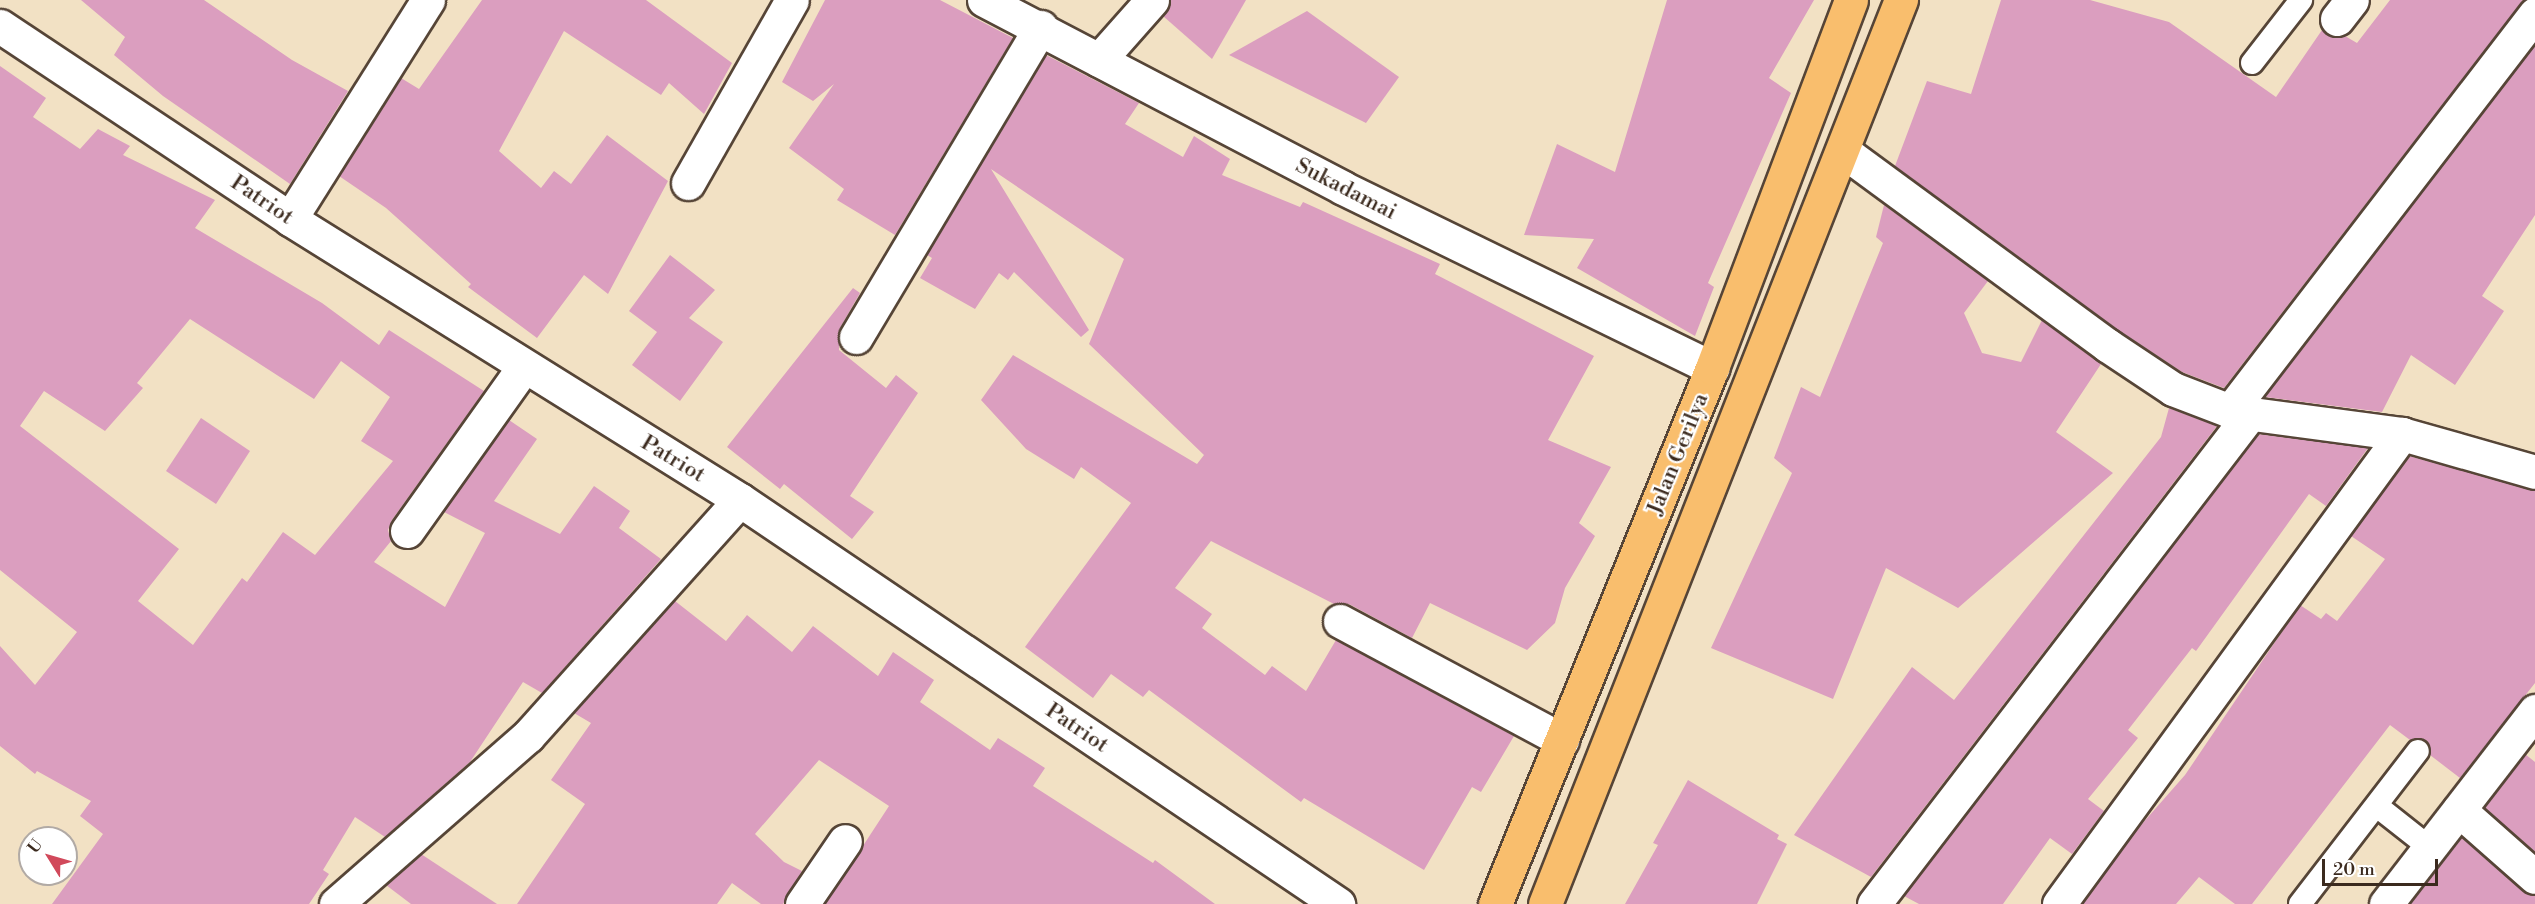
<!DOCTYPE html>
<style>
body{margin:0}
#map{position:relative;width:2535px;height:904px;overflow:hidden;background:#f2e1c4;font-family:"Libre Bodoni",serif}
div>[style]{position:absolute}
.building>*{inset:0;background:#db9ebf}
.roads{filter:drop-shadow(2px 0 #564537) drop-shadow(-2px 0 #564537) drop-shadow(0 2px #564537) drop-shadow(0 -2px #564537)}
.lane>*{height:22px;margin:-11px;padding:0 11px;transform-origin:11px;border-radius:11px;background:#fff}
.street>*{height:33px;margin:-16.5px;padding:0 16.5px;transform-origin:16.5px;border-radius:16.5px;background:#fff}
.highway>*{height:33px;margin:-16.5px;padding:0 16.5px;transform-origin:16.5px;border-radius:16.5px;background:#f9be6d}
span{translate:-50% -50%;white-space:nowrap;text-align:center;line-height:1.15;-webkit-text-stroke:4.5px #fff;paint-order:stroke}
.street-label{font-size:22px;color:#3b2a1e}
.north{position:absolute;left:18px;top:826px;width:60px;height:60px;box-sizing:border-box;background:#fff;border:2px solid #b1aaa5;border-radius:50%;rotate:307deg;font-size:16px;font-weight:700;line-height:24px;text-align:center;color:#3b2a1e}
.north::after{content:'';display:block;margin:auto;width:21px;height:27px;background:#d1495b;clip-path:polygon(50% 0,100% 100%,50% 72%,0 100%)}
.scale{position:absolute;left:2322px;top:859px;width:116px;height:27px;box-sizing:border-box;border:3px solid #3b2a1e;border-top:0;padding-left:8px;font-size:18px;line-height:21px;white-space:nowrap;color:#3b2a1e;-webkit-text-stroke:4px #fff;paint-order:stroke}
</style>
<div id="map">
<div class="building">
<div style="clip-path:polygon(81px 0,204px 0,292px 60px,348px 91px,290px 184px,163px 96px,114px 55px,125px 37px)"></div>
<div style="clip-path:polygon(482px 0,646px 0,732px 63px,704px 114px,669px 83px,661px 95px,564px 31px,499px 151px,541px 188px,554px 171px,571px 184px,607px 135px,668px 181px,608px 294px,584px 275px,537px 338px,468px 287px,471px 284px,386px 208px,339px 176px,401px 78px,419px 89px)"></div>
<div style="clip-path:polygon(825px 0,940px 0,1013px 38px,895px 235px,837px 200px,844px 189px,789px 148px,834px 84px,813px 101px,782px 82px)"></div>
<div style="clip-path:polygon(1170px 0,1246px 0,1212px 59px,1163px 16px)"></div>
<div style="clip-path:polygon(1667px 0,1814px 0,1769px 78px,1791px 93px,1708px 283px,1714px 287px,1695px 336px,1577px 268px,1594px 239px,1524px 235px,1557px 144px,1615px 172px)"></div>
<div style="clip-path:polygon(2001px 0,2090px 0,2169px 22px,2276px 97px,2322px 30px,2334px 37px,2345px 36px,2357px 43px,2390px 0,2523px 0,2224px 388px,2182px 372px,2118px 330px,1895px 166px,1927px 81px,1971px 94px)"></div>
<div style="clip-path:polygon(1307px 11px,1399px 77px,1366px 123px,1229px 55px)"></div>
<div style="clip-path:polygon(2535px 45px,2535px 215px,2482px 296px,2504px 311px,2455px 385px,2411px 355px,2382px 412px,2265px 397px)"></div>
<div style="clip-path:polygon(1046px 55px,1139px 103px,1125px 124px,1183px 157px,1194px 136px,1230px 159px,1222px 175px,1300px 207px,1303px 202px,1440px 264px,1435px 274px,1594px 356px,1548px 440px,1611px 467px,1579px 523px,1595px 536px,1565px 588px,1555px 623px,1527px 650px,1430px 603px,1412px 638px,1349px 604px,1334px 604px,1211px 541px,1175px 588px,1212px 614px,1202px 628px,1265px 675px,1272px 666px,1306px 691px,1336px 640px,1514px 736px,1481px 792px,1472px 787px,1424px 870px,1304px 798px,1301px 802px,1149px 690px,1143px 697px,1111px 674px,1093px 698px,1025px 647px,1131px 503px,1081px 467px,1074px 479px,1026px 449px,981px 400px,1013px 355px,1197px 464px,1204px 455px,1089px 344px,1124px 259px,991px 169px,1089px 330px,1081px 337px,1014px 272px,1008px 280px,999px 273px,975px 309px,920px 278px,932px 258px,927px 255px)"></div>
<div style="clip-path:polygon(evenodd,0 66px,46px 98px,33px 117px,80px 149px,98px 129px,130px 146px,123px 155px,215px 200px,195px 228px,322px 303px,379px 345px,389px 330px,484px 391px,392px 520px,388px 530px,391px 541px,374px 562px,445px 607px,485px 533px,444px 512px,509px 420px,537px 439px,494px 501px,560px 534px,594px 486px,630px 511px,619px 528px,661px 559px,542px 693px,523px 682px,470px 762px,385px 837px,355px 817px,323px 870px,329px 874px,309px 904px,52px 904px,103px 834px,80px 816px,91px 801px,37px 771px,35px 774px,0 746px,0 646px,35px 685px,77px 632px,0 570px,0 66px,190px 319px,314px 399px,341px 361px,390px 397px,361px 441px,393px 461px,315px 555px,283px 532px,247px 582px,242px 578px,193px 645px,138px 601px,179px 549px,20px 426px,44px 391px,105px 431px,143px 388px,137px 383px,190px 319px)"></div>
<div style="clip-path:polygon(1884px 205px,1988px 281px,1964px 313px,1982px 353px,2021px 362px,2042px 320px,2101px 364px,2056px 432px,2113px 473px,1958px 608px,1886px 568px,1833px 699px,1711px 648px,1792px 473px,1774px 458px,1801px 387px,1820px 397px,1883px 243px,1876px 237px)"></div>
<div style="clip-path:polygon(670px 255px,715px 290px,689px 318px,723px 342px,680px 401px,632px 365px,657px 332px,629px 311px)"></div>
<div style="clip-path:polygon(853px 288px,860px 293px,840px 328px,839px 350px,886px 388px,896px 375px,918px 393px,850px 496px,874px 512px,852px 539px,784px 484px,780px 489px,727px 447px)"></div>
<div style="clip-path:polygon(2169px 408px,2217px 426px,1871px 877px,1794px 835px,1912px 667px,1954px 700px,2161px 437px)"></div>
<div style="clip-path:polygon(201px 418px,250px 451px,216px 504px,166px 471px)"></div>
<div style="clip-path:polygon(2258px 434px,2368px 448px,2326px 506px,2309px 494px,2196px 651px,2192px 648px,2128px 730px,2138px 738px,2088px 799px,2104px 811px,2072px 854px,2050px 838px,2003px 904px,1919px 904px,1904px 896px)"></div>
<div style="clip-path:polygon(2409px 456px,2535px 490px,2535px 683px,2460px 778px,2430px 755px,2426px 740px,2410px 740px,2390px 725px,2252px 904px,2235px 904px,2199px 877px,2176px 904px,2082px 904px,2134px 833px,2185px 775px,2300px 605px,2321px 619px,2326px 613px,2337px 621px,2385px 559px,2351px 536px)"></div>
<div style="clip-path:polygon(675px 601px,726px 641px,747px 615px,792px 652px,813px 626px,878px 676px,893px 652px,934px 680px,920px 702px,990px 750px,998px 738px,1045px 768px,1033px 786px,1153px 863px,1155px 860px,1215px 904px,825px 904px,889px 806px,819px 760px,755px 834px,784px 862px,802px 871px,783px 904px,761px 904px,732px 883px,717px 904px,517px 904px,585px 804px,551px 780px,591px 723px,574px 713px)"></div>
<div style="clip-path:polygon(2525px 754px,2535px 762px,2535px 852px,2484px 807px)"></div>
<div style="clip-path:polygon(1688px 780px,1779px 835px,1777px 839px,1787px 844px,1757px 904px,1625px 904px,1658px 845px,1653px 843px)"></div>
<div style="clip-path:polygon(2461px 837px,2523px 891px,2535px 895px,2535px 904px,2410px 904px)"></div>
<div style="clip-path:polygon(421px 854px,497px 904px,411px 904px,386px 885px)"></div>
</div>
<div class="roads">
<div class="lane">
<div style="left:2252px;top:63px;width:80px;rotate:-52.1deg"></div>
<div style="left:2377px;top:806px;width:66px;rotate:38.3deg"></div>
<div style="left:2300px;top:904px;width:193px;rotate:-52.4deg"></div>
</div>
<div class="street">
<div style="left:984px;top:0;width:405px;rotate:27.6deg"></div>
<div style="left:1343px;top:188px;width:411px;rotate:26deg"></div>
<div style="left:2535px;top:14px;width:501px;rotate:127.53deg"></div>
<div style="left:2230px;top:411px;width:174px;rotate:7.6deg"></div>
<div style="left:2402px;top:434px;width:138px;rotate:15.9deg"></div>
<div style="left:2337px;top:19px;width:24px;rotate:-52deg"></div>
<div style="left:0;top:26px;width:348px;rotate:33.6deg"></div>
<div style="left:290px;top:219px;width:531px;rotate:31.98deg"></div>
<div style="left:740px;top:500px;width:722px;rotate:34.04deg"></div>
<div style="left:1099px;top:60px;width:80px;rotate:-48.5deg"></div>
<div style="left:1843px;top:151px;width:328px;rotate:36.3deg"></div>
<div style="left:2107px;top:345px;width:79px;rotate:33.7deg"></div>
<div style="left:2173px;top:389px;width:61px;rotate:21.1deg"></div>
<div style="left:688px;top:183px;width:210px;rotate:-60.4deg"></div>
<div style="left:290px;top:219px;width:259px;rotate:-57.8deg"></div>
<div style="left:856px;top:337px;width:361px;rotate:-59.2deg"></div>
<div style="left:407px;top:531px;width:200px;rotate:-54.6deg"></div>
<div style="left:1340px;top:621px;width:252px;rotate:28.2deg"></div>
<div style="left:2459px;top:810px;width:101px;rotate:41.4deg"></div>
<div style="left:336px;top:904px;width:255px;rotate:-41.2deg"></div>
<div style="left:528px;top:736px;width:317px;rotate:-48.1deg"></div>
<div style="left:802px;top:904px;width:76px;rotate:-55.7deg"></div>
<div style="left:1874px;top:904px;width:618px;rotate:-52.5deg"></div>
<div style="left:2059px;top:904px;width:582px;rotate:-53.88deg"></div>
<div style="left:2386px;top:904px;width:244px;rotate:-52.3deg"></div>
</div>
<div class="highway">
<div style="left:1495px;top:904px;width:578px;rotate:-67.96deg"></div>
<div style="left:1712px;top:368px;width:393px;rotate:-69.3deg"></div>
<div style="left:1545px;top:904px;width:972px;rotate:-68.51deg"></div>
</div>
</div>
<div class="street-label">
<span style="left:1346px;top:189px;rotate:27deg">Sukadamai</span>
<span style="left:262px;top:200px;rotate:34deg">Patriot</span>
<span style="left:1678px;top:454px;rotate:-68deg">Jalan Gerilya</span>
<span style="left:673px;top:459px;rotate:31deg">Patriot</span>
<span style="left:1077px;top:728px;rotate:34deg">Patriot</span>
</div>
<div class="north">U</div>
<div class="scale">20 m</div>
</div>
